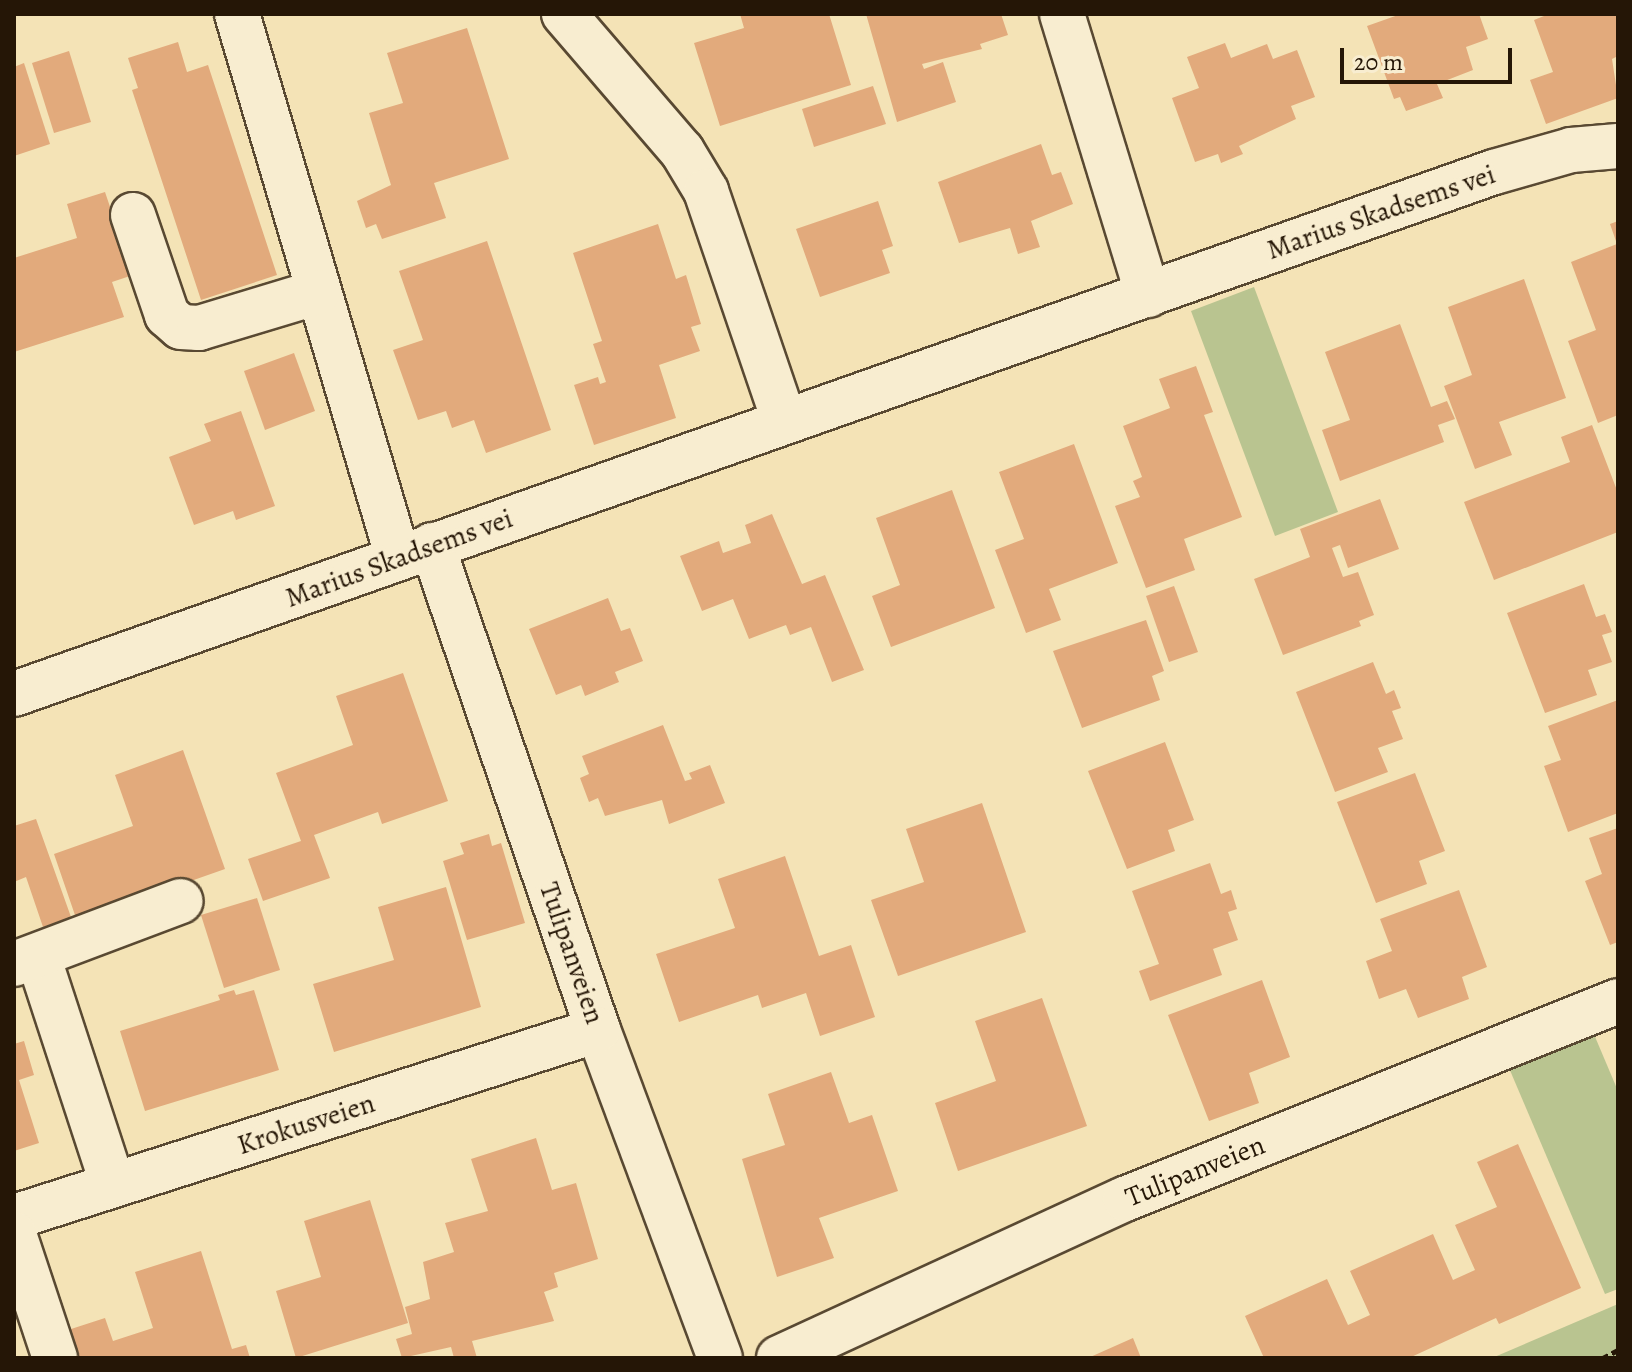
<!DOCTYPE html>
<style>
body{margin:0}
#map{position:relative;width:1632px;height:1372px;overflow:hidden;background:#f4e3b6;font-family:Alegreya,serif}
div>[style]{position:absolute}
.green>*{inset:0;background:#b9c490}
.building>*{inset:0;background:#e2aa7c}
.path>*{height:5px;margin-top:-2.5px;transform-origin:0;background:repeating-linear-gradient(90deg,#251606 0 6px,transparent 0 10px)}
.roads{filter:drop-shadow(2px 0 #594932) drop-shadow(-2px 0 #594932) drop-shadow(0 2px #594932) drop-shadow(0 -2px #594932)}
.minor>*{height:44px;margin:-22px;padding:0 22px;transform-origin:22px;border-radius:22px;background:#f8edd0}
span{translate:-50% -50%;white-space:nowrap;text-align:center;line-height:1.15;-webkit-text-stroke:7px #f8edd0;paint-order:stroke}
.street-label{font-size:28px;color:#251606}
.frame{position:absolute;inset:0;border:16px solid #251606;pointer-events:none}
.scale{position:absolute;left:1340px;top:48px;width:172px;height:36px;box-sizing:border-box;border:4px solid #251606;border-top:0;padding-left:10px;font-size:24px;line-height:28px;white-space:nowrap;color:#251606;-webkit-text-stroke:6px #f8edd0;paint-order:stroke}
</style>
<div id="map">
<div class="green">
<div style="clip-path:polygon(1254px 287px,1338px 512px,1275px 536px,1191px 311px)"></div>
<div style="clip-path:polygon(1593px 1032px,1618px 1091px,1618px 1289px,1605px 1294px,1509px 1068px)"></div>
<div style="clip-path:polygon(1618px 1304px,1618px 1358px,1492px 1358px)"></div>
</div>
<div class="building">
<div style="clip-path:polygon(740px 14px,829px 14px,851px 85px,720px 126px,694px 43px,744px 28px)"></div>
<div style="clip-path:polygon(866px 14px,1001px 14px,1008px 35px,980px 44px,982px 49px,922px 64px,924px 69px,943px 62px,956px 102px,897px 122px)"></div>
<div style="clip-path:polygon(1401px 14px,1479px 14px,1488px 39px,1466px 47px,1473px 70px,1437px 84px,1443px 98px,1406px 111px,1400px 97px,1394px 99px,1367px 26px)"></div>
<div style="clip-path:polygon(1549px 14px,1618px 14px,1618px 56px,1612px 59px,1618px 98px,1546px 124px,1530px 80px,1553px 72px,1534px 20px)"></div>
<div style="clip-path:polygon(467px 28px,509px 159px,434px 183px,446px 218px,382px 239px,376px 224px,366px 228px,357px 201px,391px 185px,369px 113px,403px 103px,387px 53px)"></div>
<div style="clip-path:polygon(178px 42px,187px 72px,208px 65px,277px 275px,201px 300px,132px 90px,138px 88px,128px 58px)"></div>
<div style="clip-path:polygon(1225px 43px,1231px 58px,1267px 44px,1273px 59px,1297px 50px,1315px 97px,1291px 106px,1296px 119px,1239px 146px,1243px 154px,1221px 163px,1218px 154px,1195px 162px,1172px 98px,1199px 88px,1187px 57px)"></div>
<div style="clip-path:polygon(69px 51px,91px 122px,54px 133px,32px 63px)"></div>
<div style="clip-path:polygon(24px 63px,50px 144px,14px 156px,14px 67px)"></div>
<div style="clip-path:polygon(873px 86px,886px 124px,814px 147px,802px 109px)"></div>
<div style="clip-path:polygon(1041px 144px,1052px 175px,1061px 172px,1073px 204px,1031px 221px,1040px 247px,1018px 254px,1010px 228px,959px 243px,938px 182px)"></div>
<div style="clip-path:polygon(105px 192px,133px 275px,112px 282px,124px 317px,14px 352px,14px 258px,77px 238px,67px 204px)"></div>
<div style="clip-path:polygon(878px 201px,893px 246px,882px 250px,890px 273px,820px 297px,796px 229px)"></div>
<div style="clip-path:polygon(1618px 221px,1618px 415px,1598px 423px,1568px 341px,1596px 330px,1571px 262px,1617px 244px,1610px 224px)"></div>
<div style="clip-path:polygon(658px 224px,676px 279px,686px 275px,701px 324px,691px 327px,700px 351px,659px 365px,676px 418px,594px 445px,574px 385px,598px 377px,600px 384px,606px 382px,593px 344px,602px 341px,573px 253px)"></div>
<div style="clip-path:polygon(487px 241px,551px 430px,486px 453px,474px 420px,452px 428px,446px 411px,418px 420px,393px 350px,423px 340px,399px 271px)"></div>
<div style="clip-path:polygon(1524px 279px,1566px 398px,1499px 422px,1512px 455px,1475px 469px,1444px 386px,1472px 375px,1448px 307px)"></div>
<div style="clip-path:polygon(1400px 324px,1431px 407px,1447px 401px,1455px 419px,1438px 425px,1444px 442px,1340px 481px,1322px 430px,1350px 420px,1325px 352px)"></div>
<div style="clip-path:polygon(294px 353px,315px 411px,265px 430px,244px 371px)"></div>
<div style="clip-path:polygon(1196px 366px,1213px 412px,1204px 415px,1242px 517px,1184px 539px,1195px 570px,1146px 588px,1115px 506px,1140px 497px,1133px 481px,1142px 477px,1123px 426px,1170px 408px,1159px 379px)"></div>
<div style="clip-path:polygon(241px 411px,275px 506px,236px 520px,233px 511px,194px 525px,169px 457px,211px 441px,204px 424px)"></div>
<div style="clip-path:polygon(1592px 425px,1618px 493px,1618px 532px,1494px 580px,1464px 502px,1570px 462px,1561px 437px)"></div>
<div style="clip-path:polygon(1074px 444px,1118px 563px,1049px 589px,1061px 620px,1026px 633px,995px 550px,1024px 539px,999px 472px)"></div>
<div style="clip-path:polygon(952px 490px,995px 608px,891px 647px,872px 596px,900px 585px,876px 518px)"></div>
<div style="clip-path:polygon(1380px 499px,1399px 549px,1348px 568px,1340px 545px,1332px 548px,1343px 577px,1358px 572px,1374px 615px,1359px 621px,1361px 626px,1283px 655px,1254px 579px,1310px 557px,1300px 529px)"></div>
<div style="clip-path:polygon(772px 514px,802px 584px,825px 575px,864px 670px,832px 682px,811px 627px,790px 635px,786px 625px,749px 639px,733px 599px,702px 611px,680px 556px,719px 541px,723px 553px,751px 543px,745px 525px)"></div>
<div style="clip-path:polygon(1584px 584px,1596px 617px,1605px 614px,1612px 632px,1602px 635px,1612px 662px,1588px 670px,1597px 695px,1545px 713px,1507px 613px)"></div>
<div style="clip-path:polygon(1174px 586px,1198px 652px,1169px 662px,1146px 596px)"></div>
<div style="clip-path:polygon(608px 598px,621px 631px,630px 628px,643px 661px,615px 672px,619px 682px,585px 696px,581px 685px,556px 695px,529px 629px)"></div>
<div style="clip-path:polygon(1146px 620px,1164px 671px,1152px 676px,1160px 700px,1082px 728px,1053px 651px)"></div>
<div style="clip-path:polygon(1373px 662px,1386px 694px,1394px 690px,1401px 708px,1392px 711px,1403px 739px,1378px 748px,1388px 772px,1335px 792px,1296px 692px)"></div>
<div style="clip-path:polygon(403px 673px,448px 801px,382px 824px,378px 812px,314px 835px,330px 878px,263px 901px,248px 859px,301px 841px,276px 773px,353px 745px,336px 696px)"></div>
<div style="clip-path:polygon(1618px 700px,1618px 813px,1568px 832px,1544px 766px,1561px 760px,1548px 726px)"></div>
<div style="clip-path:polygon(663px 725px,685px 781px,692px 779px,689px 773px,710px 765px,725px 803px,669px 824px,662px 800px,605px 816px,598px 798px,589px 802px,580px 778px,589px 774px,582px 756px)"></div>
<div style="clip-path:polygon(1165px 742px,1194px 820px,1168px 830px,1175px 851px,1127px 869px,1088px 771px)"></div>
<div style="clip-path:polygon(183px 750px,225px 869px,77px 921px,54px 854px,133px 826px,115px 775px)"></div>
<div style="clip-path:polygon(1415px 773px,1445px 851px,1419px 861px,1427px 884px,1376px 903px,1337px 802px)"></div>
<div style="clip-path:polygon(982px 803px,1026px 932px,898px 976px,871px 900px,924px 882px,906px 829px)"></div>
<div style="clip-path:polygon(36px 819px,71px 917px,43px 927px,26px 877px,14px 882px,14px 826px)"></div>
<div style="clip-path:polygon(1618px 828px,1618px 942px,1610px 945px,1585px 881px,1602px 874px,1589px 838px)"></div>
<div style="clip-path:polygon(489px 834px,492px 846px,501px 843px,525px 923px,467px 940px,443px 861px,464px 854px,460px 843px)"></div>
<div style="clip-path:polygon(785px 856px,819px 956px,851px 945px,875px 1017px,820px 1036px,806px 993px,762px 1008px,758px 995px,679px 1022px,656px 954px,735px 928px,718px 879px)"></div>
<div style="clip-path:polygon(1210px 863px,1221px 894px,1231px 890px,1237px 909px,1228px 912px,1238px 940px,1213px 949px,1222px 975px,1150px 1001px,1139px 971px,1159px 964px,1132px 891px)"></div>
<div style="clip-path:polygon(446px 887px,481px 1007px,334px 1052px,313px 984px,394px 960px,378px 907px)"></div>
<div style="clip-path:polygon(1459px 890px,1487px 967px,1462px 977px,1469px 999px,1418px 1018px,1406px 989px,1379px 999px,1366px 961px,1392px 951px,1380px 919px)"></div>
<div style="clip-path:polygon(257px 898px,280px 970px,224px 988px,201px 915px)"></div>
<div style="clip-path:polygon(1262px 980px,1290px 1057px,1249px 1073px,1259px 1103px,1209px 1121px,1168px 1015px)"></div>
<div style="clip-path:polygon(234px 990px,236px 995px,254px 990px,279px 1070px,145px 1111px,120px 1031px,220px 1000px,218px 995px)"></div>
<div style="clip-path:polygon(1042px 998px,1087px 1126px,958px 1171px,935px 1103px,996px 1081px,975px 1021px)"></div>
<div style="clip-path:polygon(24px 1041px,34px 1075px,19px 1080px,39px 1143px,14px 1151px,14px 1044px)"></div>
<div style="clip-path:polygon(831px 1072px,849px 1123px,872px 1115px,898px 1191px,819px 1218px,834px 1258px,777px 1277px,742px 1159px,785px 1145px,768px 1094px)"></div>
<div style="clip-path:polygon(536px 1138px,552px 1190px,576px 1183px,598px 1259px,554px 1273px,558px 1287px,544px 1292px,554px 1321px,472px 1341px,477px 1358px,454px 1358px,451px 1347px,402px 1358px,396px 1339px,412px 1334px,405px 1307px,430px 1299px,423px 1262px,454px 1252px,445px 1223px,488px 1211px,471px 1159px)"></div>
<div style="clip-path:polygon(1518px 1144px,1581px 1288px,1499px 1324px,1496px 1318px,1409px 1358px,1264px 1358px,1245px 1316px,1327px 1279px,1348px 1325px,1370px 1315px,1350px 1271px,1433px 1234px,1453px 1280px,1475px 1270px,1455px 1225px,1497px 1207px,1477px 1162px)"></div>
<div style="clip-path:polygon(370px 1200px,408px 1323px,296px 1358px,276px 1291px,321px 1277px,304px 1221px)"></div>
<div style="clip-path:polygon(201px 1251px,232px 1349px,246px 1345px,250px 1358px,76px 1358px,68px 1330px,105px 1318px,113px 1341px,153px 1328px,135px 1272px)"></div>
<div style="clip-path:polygon(1133px 1338px,1141px 1358px,1088px 1358px)"></div>
</div>
<div class="path">
<div style="left:1603px;top:1358px;width:17px;rotate:-28deg"></div>
</div>
<div class="roads">
<div class="minor">
<div style="left:237px;top:14px;width:567px;rotate:73.51deg"></div>
<div style="left:564px;top:14px;width:181px;rotate:49.3deg"></div>
<div style="left:682px;top:151px;width:47px;rotate:59deg"></div>
<div style="left:706px;top:191px;width:242px;rotate:71.2deg"></div>
<div style="left:1062px;top:14px;width:294px;rotate:73deg"></div>
<div style="left:133px;top:215px;width:106px;rotate:71.2deg"></div>
<div style="left:167px;top:315px;width:18px;rotate:41deg"></div>
<div style="left:181px;top:327px;width:18px;rotate:3deg"></div>
<div style="left:199px;top:328px;width:124px;rotate:-16.8deg"></div>
<div style="left:432px;top:545px;width:513px;rotate:71.11deg"></div>
<div style="left:598px;top:1030px;width:350px;rotate:69.6deg"></div>
<div style="left:14px;top:694px;width:1569px;rotate:-19.43deg"></div>
<div style="left:1494px;top:172px;width:80px;rotate:-15.9deg"></div>
<div style="left:1571px;top:150px;width:47px;rotate:-4.9deg"></div>
<div style="left:38px;top:956px;width:241px;rotate:71.9deg"></div>
<div style="left:14px;top:964px;width:178px;rotate:-20.7deg"></div>
<div style="left:14px;top:1217px;width:613px;rotate:-17.76deg"></div>
<div style="left:14px;top:1234px;width:131px;rotate:71.7deg"></div>
<div style="left:779px;top:1358px;width:381px;rotate:-24.7deg"></div>
<div style="left:1125px;top:1199px;width:531px;rotate:-21.88deg"></div>
</div>
</div>
<div class="street-label">
<span style="left:1381px;top:212px;rotate:-19deg">Marius Skadsems vei</span>
<span style="left:399px;top:558px;rotate:-20deg">Marius Skadsems vei</span>
<span style="left:572px;top:953px;rotate:71deg">Tulipanveien</span>
<span style="left:306px;top:1124px;rotate:-18deg">Krokusveien</span>
<span style="left:1195px;top:1171px;rotate:-22deg">Tulipanveien</span>
</div>
<div class="frame"></div>
<div class="scale">20 m</div>
</div>
